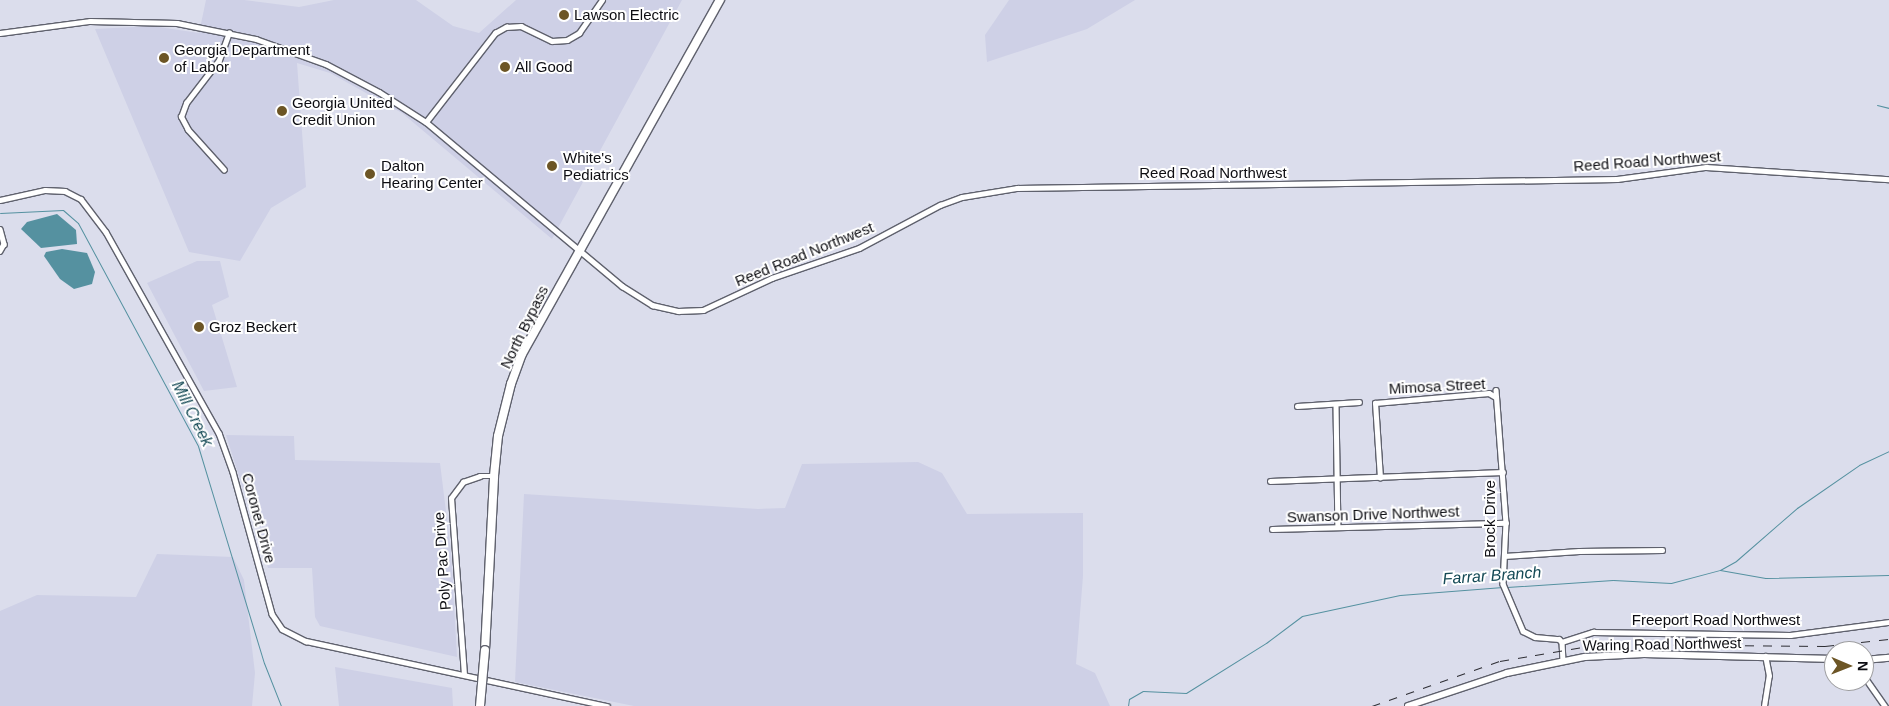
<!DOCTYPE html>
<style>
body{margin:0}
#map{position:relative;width:1889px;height:706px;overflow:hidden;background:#dbddec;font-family:Helvetica,sans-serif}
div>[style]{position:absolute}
.built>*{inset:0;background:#ced0e6}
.water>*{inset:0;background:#5591a0}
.stream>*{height:1px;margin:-0.5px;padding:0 0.5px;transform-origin:0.5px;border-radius:0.5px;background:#5591a0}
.roads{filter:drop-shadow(1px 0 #5f616d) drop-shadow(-1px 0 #5f616d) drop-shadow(0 1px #5f616d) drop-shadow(0 -1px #5f616d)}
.minor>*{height:4.5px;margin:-2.25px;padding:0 2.25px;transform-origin:2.25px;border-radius:2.25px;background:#fff}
.tertiary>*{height:5.5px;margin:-2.75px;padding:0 2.75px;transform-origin:2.75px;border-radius:2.75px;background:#fff}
.trunk>*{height:8px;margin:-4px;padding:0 4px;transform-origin:4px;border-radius:4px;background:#fff}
.rail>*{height:1px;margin-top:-0.5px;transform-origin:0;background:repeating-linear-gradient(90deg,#2d2d33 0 9px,transparent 0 18px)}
.bridges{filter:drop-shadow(1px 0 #5f616d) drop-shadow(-1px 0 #5f616d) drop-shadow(0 1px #5f616d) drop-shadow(0 -1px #5f616d)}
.trunk-bridge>*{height:8px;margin:-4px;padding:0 4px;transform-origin:4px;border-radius:4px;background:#fff}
.dots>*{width:14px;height:14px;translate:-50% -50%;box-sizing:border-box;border:2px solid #fff;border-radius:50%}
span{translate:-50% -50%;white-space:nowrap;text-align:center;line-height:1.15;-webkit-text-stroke:4px #fff;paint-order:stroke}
.poi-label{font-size:15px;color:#0d0d12}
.left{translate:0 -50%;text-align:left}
.street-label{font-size:15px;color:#0d0d12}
.water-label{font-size:16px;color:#154a56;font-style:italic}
.north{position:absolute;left:1824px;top:641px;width:50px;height:50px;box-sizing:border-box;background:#fff;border:1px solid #9e9ea0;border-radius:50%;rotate:91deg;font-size:14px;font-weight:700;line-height:20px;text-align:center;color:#0d0d12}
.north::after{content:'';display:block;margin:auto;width:18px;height:22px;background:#6c5525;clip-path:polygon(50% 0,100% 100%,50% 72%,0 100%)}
</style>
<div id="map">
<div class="built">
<div style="clip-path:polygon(206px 0,244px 0,299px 7px,334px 0,416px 0,453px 26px,479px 33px,516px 0,682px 0,552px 239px,402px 113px,330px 73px,297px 63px,306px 187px,271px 208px,240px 261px,189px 252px,95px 29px,152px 26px,199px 33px)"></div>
<div style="clip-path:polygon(1009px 0,1135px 0,1087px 29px,987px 62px,985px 35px)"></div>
<div style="clip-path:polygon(197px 261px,220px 261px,229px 297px,212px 305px,237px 387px,204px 391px,147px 283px)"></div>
<div style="clip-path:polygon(226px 435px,294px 436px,295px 460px,440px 463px,451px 552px,457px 657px,320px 626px,315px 617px,312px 568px,268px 568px)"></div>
<div style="clip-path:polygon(918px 462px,942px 473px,967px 514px,1083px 513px,1083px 576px,1076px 664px,1095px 673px,1110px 706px,634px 706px,515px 682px,524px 494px,758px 509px,785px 508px,802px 464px)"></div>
<div style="clip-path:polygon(157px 554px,233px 557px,244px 580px,255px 673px,252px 706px,0 706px,0 611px,37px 595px,136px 597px)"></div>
<div style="clip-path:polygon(335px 667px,452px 688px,453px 706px,339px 706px)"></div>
</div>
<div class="water">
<div style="clip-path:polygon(57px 214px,76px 230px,77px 244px,41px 248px,21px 229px,27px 222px)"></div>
<div style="clip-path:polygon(62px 249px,87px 253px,95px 272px,92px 284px,74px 289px,60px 279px,44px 256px,46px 252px)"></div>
</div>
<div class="stream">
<div style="left:1877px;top:105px;width:12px;rotate:14deg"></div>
<div style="left:0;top:213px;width:63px;rotate:-2.7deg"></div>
<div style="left:63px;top:210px;width:20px;rotate:41deg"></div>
<div style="left:78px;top:223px;width:253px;rotate:61.7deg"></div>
<div style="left:198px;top:446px;width:227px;rotate:73.1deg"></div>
<div style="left:264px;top:663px;width:46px;rotate:68.4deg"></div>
<div style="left:1720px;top:570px;width:46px;rotate:10.1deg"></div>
<div style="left:1765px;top:578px;width:124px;rotate:-1.4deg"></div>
<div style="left:1507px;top:587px;width:106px;rotate:-3.8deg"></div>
<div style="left:1613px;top:580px;width:58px;rotate:3deg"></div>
<div style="left:1671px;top:583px;width:51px;rotate:-14.9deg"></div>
<div style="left:1720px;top:570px;width:18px;rotate:-29deg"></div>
<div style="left:1736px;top:561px;width:81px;rotate:-41deg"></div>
<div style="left:1797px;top:508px;width:75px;rotate:-34.7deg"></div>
<div style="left:1859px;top:465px;width:33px;rotate:-25deg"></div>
<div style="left:1128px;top:706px;width:7px;rotate:-82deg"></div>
<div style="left:1129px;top:699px;width:16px;rotate:-30deg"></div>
<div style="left:1143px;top:691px;width:43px;rotate:2.7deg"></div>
<div style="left:1186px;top:693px;width:94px;rotate:-32deg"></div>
<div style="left:1266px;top:643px;width:45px;rotate:-36.9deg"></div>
<div style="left:1302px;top:616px;width:100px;rotate:-12.1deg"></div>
<div style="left:1400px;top:595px;width:103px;rotate:-4.4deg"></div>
</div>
<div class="roads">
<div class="minor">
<div style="left:0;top:33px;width:91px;rotate:-7.6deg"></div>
<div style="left:90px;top:21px;width:87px;rotate:1.3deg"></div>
<div style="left:177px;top:23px;width:81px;rotate:11.4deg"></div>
<div style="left:256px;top:39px;width:74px;rotate:19.7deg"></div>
<div style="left:326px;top:64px;width:60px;rotate:27.8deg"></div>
<div style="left:379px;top:92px;width:56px;rotate:32.6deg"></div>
<div style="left:426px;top:122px;width:256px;rotate:39.9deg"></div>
<div style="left:622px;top:286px;width:36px;rotate:32deg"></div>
<div style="left:652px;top:305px;width:27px;rotate:13deg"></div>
<div style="left:678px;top:311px;width:25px;rotate:-2deg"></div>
<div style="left:703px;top:310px;width:76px;rotate:-24.9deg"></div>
<div style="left:772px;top:278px;width:92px;rotate:-19deg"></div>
<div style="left:859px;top:248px;width:92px;rotate:-28deg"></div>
<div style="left:940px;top:205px;width:23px;rotate:-20deg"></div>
<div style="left:962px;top:197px;width:56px;rotate:-9.3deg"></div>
<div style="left:1017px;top:188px;width:600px;rotate:-0.86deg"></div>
<div style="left:1617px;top:179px;width:90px;rotate:-7.7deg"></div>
<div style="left:1706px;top:167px;width:183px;rotate:3.8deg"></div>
<div style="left:426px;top:122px;width:113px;rotate:-52.2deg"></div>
<div style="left:495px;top:33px;width:13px;rotate:-29deg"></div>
<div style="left:506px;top:27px;width:15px;rotate:-4deg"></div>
<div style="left:521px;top:26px;width:34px;rotate:26deg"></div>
<div style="left:552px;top:41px;width:15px;rotate:-4deg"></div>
<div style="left:567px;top:40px;width:14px;rotate:-30deg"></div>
<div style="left:579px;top:33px;width:40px;rotate:-55.1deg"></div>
<div style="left:224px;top:170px;width:54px;rotate:-132deg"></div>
<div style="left:188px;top:130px;width:15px;rotate:-118deg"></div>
<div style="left:181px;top:117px;width:15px;rotate:-70deg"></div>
<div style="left:186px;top:103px;width:54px;rotate:-52.5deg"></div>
<div style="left:219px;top:60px;width:29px;rotate:-70deg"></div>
<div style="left:0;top:200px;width:46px;rotate:-12.5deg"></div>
<div style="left:45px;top:190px;width:20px;rotate:3deg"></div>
<div style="left:65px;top:191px;width:18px;rotate:27deg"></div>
<div style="left:81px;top:199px;width:41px;rotate:52.9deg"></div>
<div style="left:106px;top:232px;width:231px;rotate:60.7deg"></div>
<div style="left:219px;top:433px;width:41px;rotate:70.3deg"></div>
<div style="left:233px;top:472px;width:147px;rotate:74.6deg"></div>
<div style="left:272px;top:614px;width:18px;rotate:56deg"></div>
<div style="left:282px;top:629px;width:27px;rotate:27deg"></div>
<div style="left:306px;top:641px;width:308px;rotate:12.2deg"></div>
<div style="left:0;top:229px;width:16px;rotate:75deg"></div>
<div style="left:4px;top:244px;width:8px;rotate:120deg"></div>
<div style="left:1496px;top:390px;width:133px;rotate:85.7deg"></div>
<div style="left:1506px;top:523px;width:61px;rotate:92.8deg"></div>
<div style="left:1503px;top:584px;width:51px;rotate:66.9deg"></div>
<div style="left:1523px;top:631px;width:13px;rotate:27deg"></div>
<div style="left:1535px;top:637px;width:24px;rotate:5deg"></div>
<div style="left:1559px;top:639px;width:4px;rotate:45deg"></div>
<div style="left:1336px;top:405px;width:122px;rotate:89.1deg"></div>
<div style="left:1297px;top:406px;width:62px;rotate:-3.7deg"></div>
<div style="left:1380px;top:478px;width:75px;rotate:-93.8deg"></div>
<div style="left:1375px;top:403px;width:114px;rotate:-5deg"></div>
<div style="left:1489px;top:393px;width:8px;rotate:30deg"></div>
<div style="left:1270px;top:481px;width:233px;rotate:-2.2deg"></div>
<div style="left:1272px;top:529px;width:234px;rotate:-1.5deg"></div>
<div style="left:1504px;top:556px;width:75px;rotate:-3.8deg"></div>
<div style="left:1579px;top:551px;width:83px;rotate:-0.7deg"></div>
<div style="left:1562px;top:642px;width:33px;rotate:-18deg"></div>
<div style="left:1593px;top:632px;width:197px;rotate:0.9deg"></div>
<div style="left:1790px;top:635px;width:100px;rotate:-7.5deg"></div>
<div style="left:1562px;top:642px;width:17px;rotate:87deg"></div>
<div style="left:464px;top:675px;width:177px;rotate:-94.2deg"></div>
<div style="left:451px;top:498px;width:20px;rotate:-53deg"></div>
<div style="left:463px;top:482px;width:18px;rotate:-19deg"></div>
<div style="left:480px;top:476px;width:14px"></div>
<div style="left:1864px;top:676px;width:37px;rotate:55deg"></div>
<div style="left:1764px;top:706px;width:30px;rotate:-81deg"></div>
<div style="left:1769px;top:676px;width:20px;rotate:-101deg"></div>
</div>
<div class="tertiary">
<div style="left:1864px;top:660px;width:25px;rotate:-5deg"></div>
<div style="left:1408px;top:706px;width:104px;rotate:-18.4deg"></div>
<div style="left:1507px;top:673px;width:80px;rotate:-11.6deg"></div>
<div style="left:1585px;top:657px;width:59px;rotate:-2.9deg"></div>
<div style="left:1644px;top:654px;width:190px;rotate:1.5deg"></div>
</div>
<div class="trunk">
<div style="left:485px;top:650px;width:174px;rotate:-87deg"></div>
<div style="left:494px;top:476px;width:40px;rotate:-84.3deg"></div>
<div style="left:498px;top:436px;width:54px;rotate:-76deg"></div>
<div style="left:511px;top:384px;width:32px;rotate:-70deg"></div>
<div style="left:522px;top:354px;width:406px;rotate:-60.8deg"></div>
</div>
</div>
<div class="rail">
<div style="left:1372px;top:706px;width:136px;rotate:-19.4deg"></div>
<div style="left:1500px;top:661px;width:102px;rotate:-9.6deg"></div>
<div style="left:1601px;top:644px;width:224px;rotate:0.5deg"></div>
<div style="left:1825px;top:646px;width:64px;rotate:-6.2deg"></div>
</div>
<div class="bridges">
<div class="trunk-bridge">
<div style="left:480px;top:706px;width:56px;rotate:-84.9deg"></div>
</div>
</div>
<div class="dots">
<div style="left:564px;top:15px;background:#6c5525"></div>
<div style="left:164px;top:58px;background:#6c5525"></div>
<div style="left:505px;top:67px;background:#6c5525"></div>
<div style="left:282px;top:111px;background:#6c5525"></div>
<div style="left:552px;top:166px;background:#6c5525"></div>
<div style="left:370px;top:174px;background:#6c5525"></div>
<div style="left:199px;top:327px;background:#6c5525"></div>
</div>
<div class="poi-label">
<span class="left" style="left:574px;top:15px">Lawson Electric</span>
<span class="left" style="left:174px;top:58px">Georgia Department<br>of Labor</span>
<span class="left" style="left:515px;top:67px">All Good</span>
<span class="left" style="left:292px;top:111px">Georgia United<br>Credit Union</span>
<span class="left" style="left:563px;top:166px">White's<br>Pediatrics</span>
<span class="left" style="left:381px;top:174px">Dalton<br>Hearing Center</span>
<span class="left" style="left:209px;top:327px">Groz Beckert</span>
</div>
<div class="street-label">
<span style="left:1647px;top:161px;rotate:-4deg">Reed Road Northwest</span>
<span style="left:1213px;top:173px">Reed Road Northwest</span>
<span style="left:804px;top:254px;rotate:-22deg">Reed Road Northwest</span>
<span style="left:524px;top:327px;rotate:-64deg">North Bypass</span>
<span style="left:1437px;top:386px;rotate:-3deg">Mimosa Street</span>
<span style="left:1373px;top:514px;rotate:-2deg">Swanson Drive Northwest</span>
<span style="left:259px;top:518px;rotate:75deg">Coronet Drive</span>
<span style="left:1490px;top:519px;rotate:-90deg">Brock Drive</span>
<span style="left:442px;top:561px;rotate:-94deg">Poly Pac Drive</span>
<span style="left:1716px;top:620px">Freeport Road Northwest</span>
<span style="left:1662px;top:644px;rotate:-1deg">Waring Road Northwest</span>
</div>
<div class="water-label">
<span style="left:192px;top:414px;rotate:63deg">Mill Creek</span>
<span style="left:1492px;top:576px;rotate:-4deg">Farrar Branch</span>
</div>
<div class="north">N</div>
</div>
